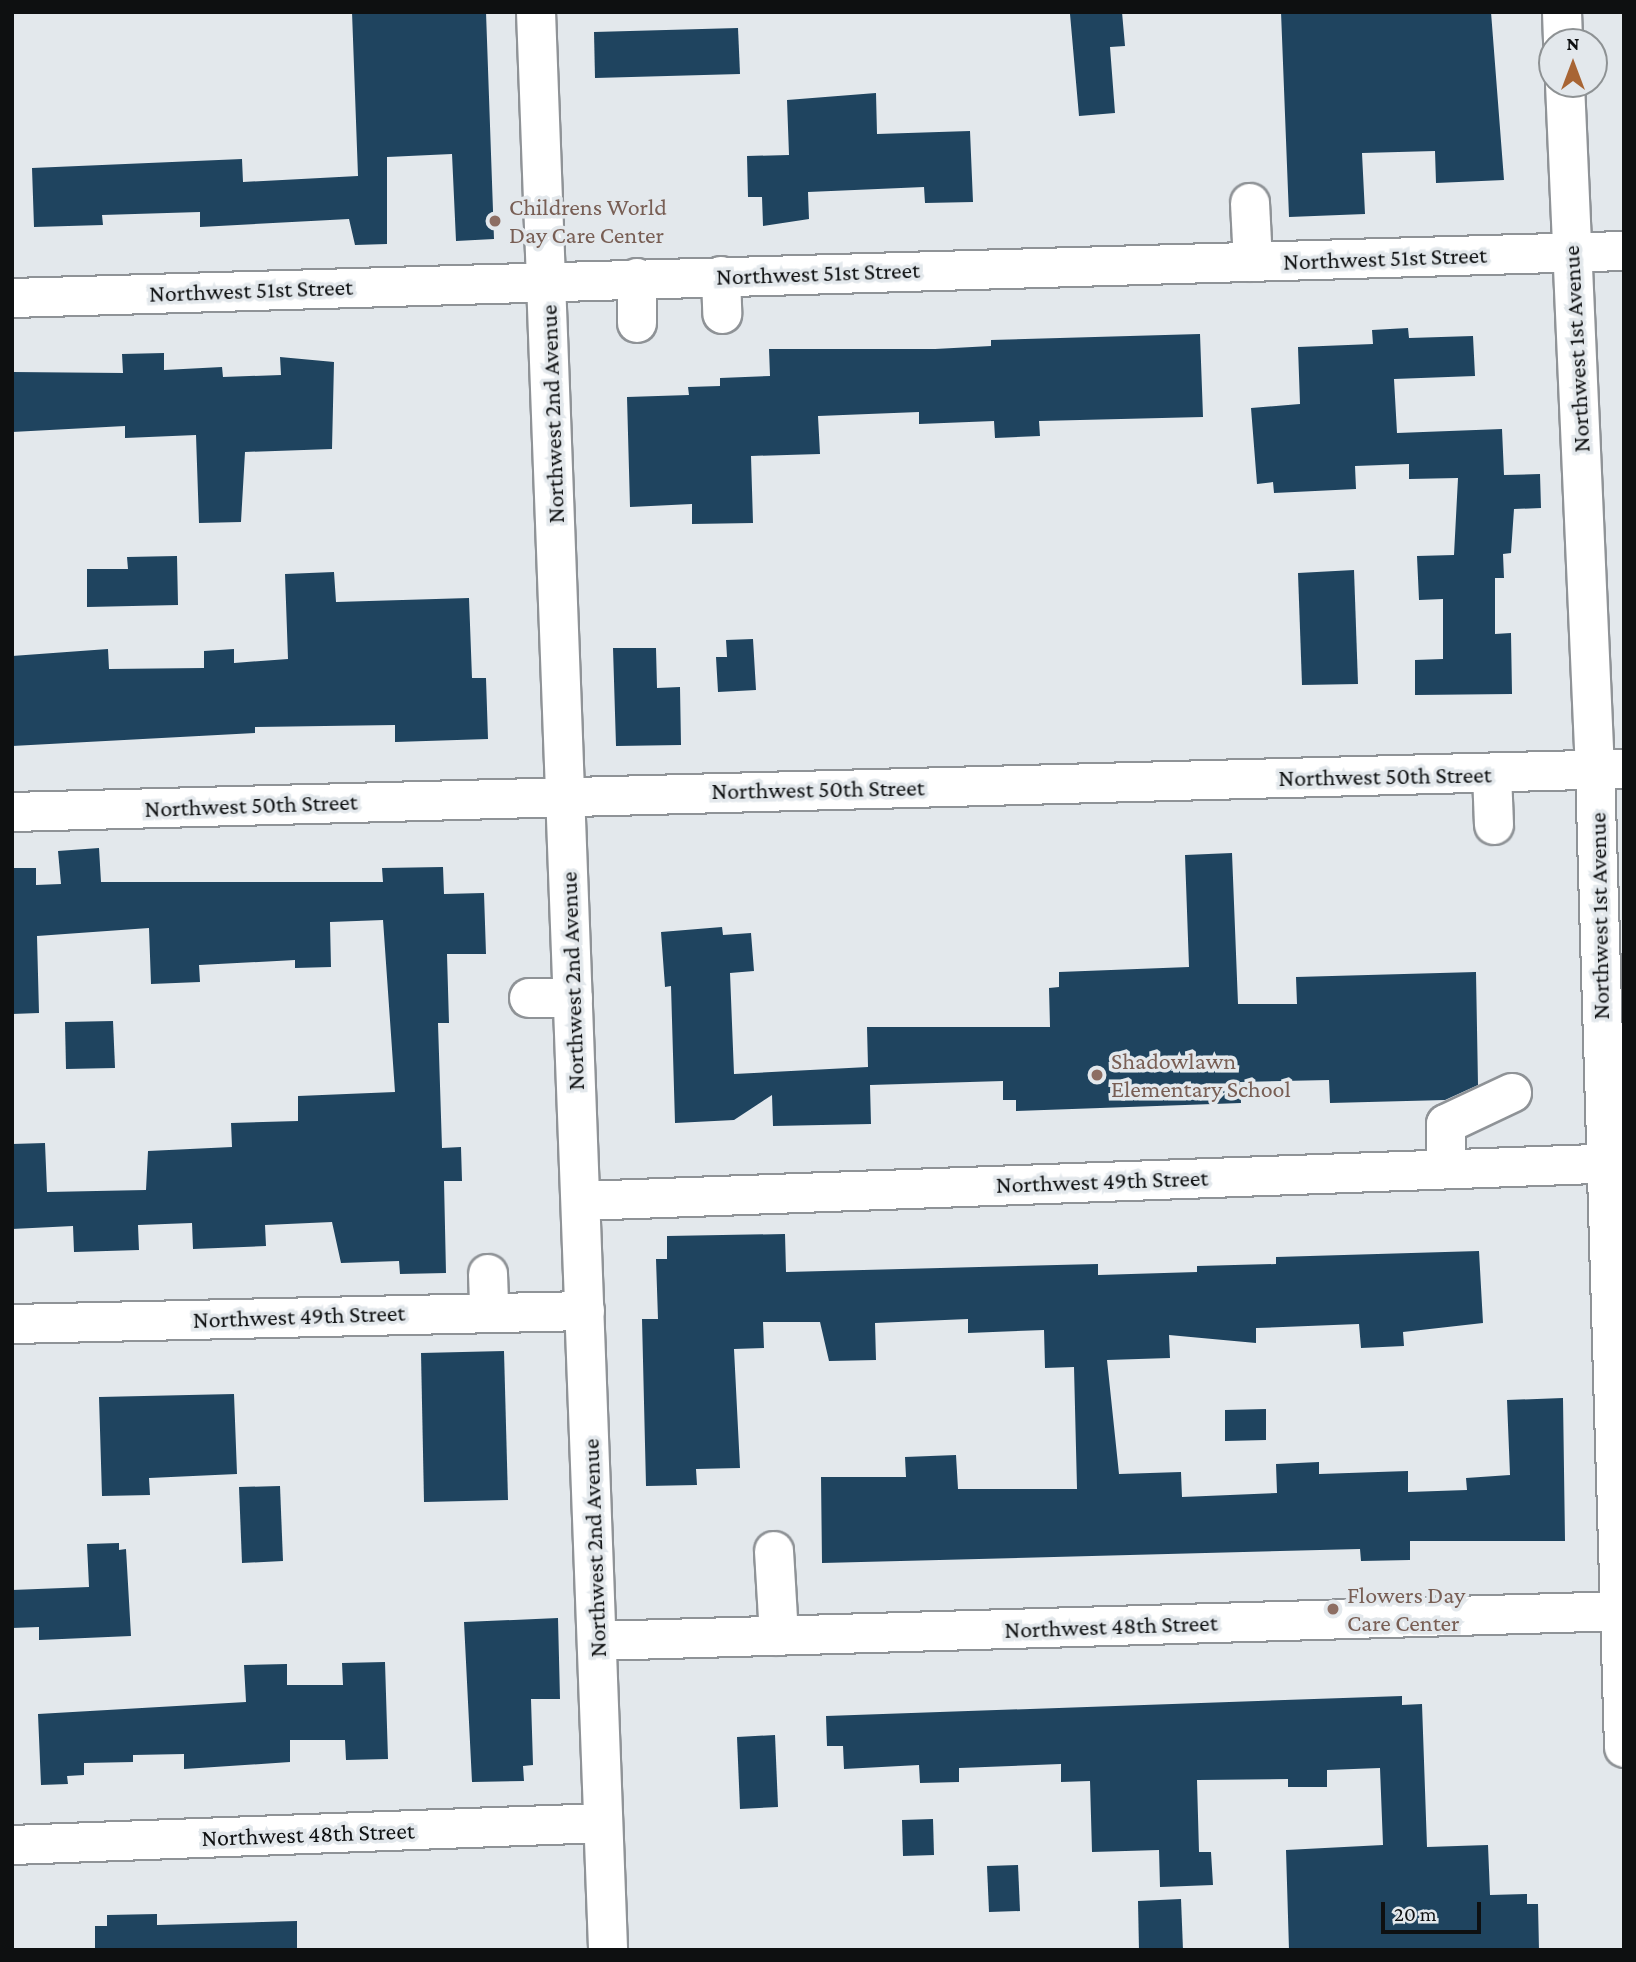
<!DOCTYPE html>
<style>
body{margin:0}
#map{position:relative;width:1636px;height:1962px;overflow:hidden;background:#e3e8ec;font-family:"Crimson Pro",serif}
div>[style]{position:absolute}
.building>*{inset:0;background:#1f445f}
.roads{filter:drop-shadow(2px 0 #8f9397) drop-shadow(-2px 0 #8f9397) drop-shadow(0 2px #8f9397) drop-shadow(0 -2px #8f9397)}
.minor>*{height:38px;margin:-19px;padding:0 19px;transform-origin:19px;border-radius:19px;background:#fff}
.dots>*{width:19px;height:19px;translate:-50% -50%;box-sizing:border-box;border:4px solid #e3e8ec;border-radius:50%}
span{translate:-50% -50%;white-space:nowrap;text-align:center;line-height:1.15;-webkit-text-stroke:7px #e3e8ec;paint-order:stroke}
.education-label{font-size:24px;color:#785e54}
.left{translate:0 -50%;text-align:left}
.street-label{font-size:24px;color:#0e1011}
.frame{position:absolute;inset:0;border:14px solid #0e1011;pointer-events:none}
.north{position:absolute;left:1538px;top:28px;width:70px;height:70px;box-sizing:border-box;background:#e3e8ec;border:2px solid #8e9294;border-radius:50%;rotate:0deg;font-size:19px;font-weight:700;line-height:28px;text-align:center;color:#0e1011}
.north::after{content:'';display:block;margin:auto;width:24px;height:32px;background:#a86534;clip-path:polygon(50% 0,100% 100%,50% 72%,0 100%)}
.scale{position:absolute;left:1381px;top:1902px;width:100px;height:32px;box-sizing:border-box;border:4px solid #0e1011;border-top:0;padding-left:9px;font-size:21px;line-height:24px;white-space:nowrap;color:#0e1011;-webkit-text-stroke:5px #e3e8ec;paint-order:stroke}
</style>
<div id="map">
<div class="building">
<div style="clip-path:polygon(352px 12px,486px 12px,494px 239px,456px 241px,452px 154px,387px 157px,387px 244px,355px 245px,349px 219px,200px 227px,200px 212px,102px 215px,103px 225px,34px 227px,32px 168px,242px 159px,243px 182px,358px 176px)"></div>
<div style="clip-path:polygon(1122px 12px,1125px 46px,1110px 47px,1115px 113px,1079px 116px,1070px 14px)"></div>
<div style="clip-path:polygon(1281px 12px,1491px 12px,1504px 180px,1436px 183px,1435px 151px,1362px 153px,1365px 214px,1289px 217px)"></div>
<div style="clip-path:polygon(738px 28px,740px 74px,595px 78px,594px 32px)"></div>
<div style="clip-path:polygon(876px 93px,877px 134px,970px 131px,973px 202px,925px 203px,924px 187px,808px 192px,809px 219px,763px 226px,762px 197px,748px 197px,747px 156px,789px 155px,787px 100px)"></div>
<div style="clip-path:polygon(1408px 328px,1409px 338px,1473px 336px,1475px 376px,1394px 379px,1397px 433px,1502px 429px,1504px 475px,1540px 474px,1541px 508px,1514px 509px,1511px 553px,1503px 554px,1504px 578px,1495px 578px,1495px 634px,1511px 633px,1512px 694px,1415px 695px,1415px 660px,1443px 659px,1443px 599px,1419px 600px,1417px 556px,1454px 555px,1458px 478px,1409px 479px,1409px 464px,1355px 466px,1356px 489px,1274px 493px,1273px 482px,1257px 484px,1251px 408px,1300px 404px,1298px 347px,1373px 344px,1372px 330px)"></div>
<div style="clip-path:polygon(1200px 334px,1203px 417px,1039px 421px,1040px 436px,995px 438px,994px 421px,919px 424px,919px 412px,818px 416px,820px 454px,751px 456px,753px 523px,692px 524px,692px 504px,630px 507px,627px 397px,689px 395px,688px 387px,720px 386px,720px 378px,770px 376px,769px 349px,935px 349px,991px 346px,991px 340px)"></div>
<div style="clip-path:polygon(164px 353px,164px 370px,222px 367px,223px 377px,281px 375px,280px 357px,334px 362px,332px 449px,245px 452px,241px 522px,199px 523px,196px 435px,125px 438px,125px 426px,12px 432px,12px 372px,123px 373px,122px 354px)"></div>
<div style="clip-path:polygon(177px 556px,178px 605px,87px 607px,87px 569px,128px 569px,127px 557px)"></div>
<div style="clip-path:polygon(1354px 570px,1358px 684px,1302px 685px,1298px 573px)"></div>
<div style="clip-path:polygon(334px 572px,336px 602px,469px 598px,472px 678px,486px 678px,488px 739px,395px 742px,395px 725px,255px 727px,255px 733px,12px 746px,12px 656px,108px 649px,109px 669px,204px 668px,204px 651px,234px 649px,234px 663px,288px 659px,285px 574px)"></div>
<div style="clip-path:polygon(753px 639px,756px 690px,718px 692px,716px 657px,727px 657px,726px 640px)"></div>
<div style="clip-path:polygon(613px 648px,656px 648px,657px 688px,680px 687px,681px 745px,616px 746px)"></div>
<div style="clip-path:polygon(99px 848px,101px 882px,383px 882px,382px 868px,443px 867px,444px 894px,484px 893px,486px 954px,447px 954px,449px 1023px,438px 1023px,442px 1148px,461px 1147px,462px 1181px,444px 1181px,446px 1273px,400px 1274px,399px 1261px,341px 1263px,332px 1222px,265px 1225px,266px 1246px,193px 1249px,192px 1223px,138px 1225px,139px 1250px,74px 1252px,73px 1226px,12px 1229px,12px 1144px,45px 1143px,47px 1192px,146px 1190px,148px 1151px,232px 1147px,231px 1123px,298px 1121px,298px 1096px,395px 1092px,383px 920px,330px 922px,331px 967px,295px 968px,295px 960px,199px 965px,200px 982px,151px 984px,149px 928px,37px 936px,39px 1013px,12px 1014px,12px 868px,36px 868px,36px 885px,61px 884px,58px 851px)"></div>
<div style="clip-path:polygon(1232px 853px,1238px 1004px,1297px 1004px,1296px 977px,1476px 972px,1478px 1085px,1445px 1100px,1330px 1103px,1329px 1080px,1240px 1082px,1241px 1103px,1016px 1111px,1016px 1100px,1003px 1100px,1003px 1081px,870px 1085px,871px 1124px,773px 1126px,772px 1095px,734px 1120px,675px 1123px,671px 986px,665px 987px,661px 932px,722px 927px,723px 935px,751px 933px,754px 971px,730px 973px,734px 1074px,868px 1067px,867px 1027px,1050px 1027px,1049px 988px,1059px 987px,1059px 972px,1189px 967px,1185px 855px)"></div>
<div style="clip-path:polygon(113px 1021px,115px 1068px,66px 1069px,65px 1022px)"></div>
<div style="clip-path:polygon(785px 1234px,786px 1272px,1098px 1264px,1098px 1275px,1197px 1272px,1197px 1266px,1276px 1264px,1276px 1257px,1479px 1251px,1483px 1323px,1403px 1332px,1404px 1346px,1361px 1348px,1359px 1324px,1256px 1328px,1256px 1343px,1169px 1335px,1170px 1358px,1107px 1360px,1119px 1474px,1181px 1472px,1182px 1497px,1277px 1493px,1276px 1464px,1319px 1462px,1319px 1474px,1408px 1471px,1408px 1492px,1467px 1490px,1466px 1478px,1510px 1475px,1507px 1400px,1563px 1398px,1565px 1541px,1410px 1541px,1410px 1560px,1361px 1561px,1360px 1549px,822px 1563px,821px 1477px,906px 1477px,905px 1457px,956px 1455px,958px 1489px,1077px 1489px,1074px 1367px,1045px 1368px,1044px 1330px,968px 1333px,968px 1319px,875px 1323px,876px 1360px,829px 1361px,820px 1322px,763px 1322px,764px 1348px,734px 1349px,740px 1468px,696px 1469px,697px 1485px,646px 1486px,642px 1319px,658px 1319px,656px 1259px,667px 1259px,667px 1236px)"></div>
<div style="clip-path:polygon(504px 1351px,508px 1500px,424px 1502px,421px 1353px)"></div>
<div style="clip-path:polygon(234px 1394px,237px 1474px,149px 1478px,150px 1495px,102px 1496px,99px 1397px)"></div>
<div style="clip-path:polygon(1266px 1409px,1266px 1440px,1225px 1441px,1225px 1410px)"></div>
<div style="clip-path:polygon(280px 1486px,283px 1561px,242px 1563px,239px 1487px)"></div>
<div style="clip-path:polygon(119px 1543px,119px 1550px,126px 1549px,131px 1636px,39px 1640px,39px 1627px,12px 1628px,12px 1590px,89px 1587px,87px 1544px)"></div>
<div style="clip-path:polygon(558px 1618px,560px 1699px,531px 1699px,533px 1765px,523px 1766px,524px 1781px,472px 1782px,464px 1622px)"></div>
<div style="clip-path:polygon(385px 1662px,388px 1759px,346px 1760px,345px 1740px,290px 1740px,290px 1762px,184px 1769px,184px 1754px,133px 1755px,133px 1762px,84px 1763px,84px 1775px,67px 1776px,68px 1784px,41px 1785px,38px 1714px,246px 1702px,244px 1665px,287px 1664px,287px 1685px,343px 1685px,342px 1663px)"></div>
<div style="clip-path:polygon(1402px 1696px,1402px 1705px,1422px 1704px,1427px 1847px,1488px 1845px,1490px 1895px,1527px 1894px,1527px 1904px,1538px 1904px,1539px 1950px,1289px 1950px,1286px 1850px,1383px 1845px,1380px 1768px,1327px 1770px,1327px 1787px,1288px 1787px,1288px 1779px,1197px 1780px,1199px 1852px,1211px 1852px,1213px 1885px,1160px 1887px,1159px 1850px,1092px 1852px,1090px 1781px,1061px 1782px,1061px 1764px,959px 1768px,959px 1782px,920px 1783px,919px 1765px,844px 1769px,843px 1746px,827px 1746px,826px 1716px)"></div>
<div style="clip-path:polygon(775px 1735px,778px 1807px,740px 1809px,737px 1737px)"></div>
<div style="clip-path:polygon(933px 1819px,934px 1855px,903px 1856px,902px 1820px)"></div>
<div style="clip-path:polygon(1018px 1865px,1020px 1911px,989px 1912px,987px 1866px)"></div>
<div style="clip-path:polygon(1181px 1899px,1183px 1950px,1139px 1950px,1138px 1901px)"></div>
<div style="clip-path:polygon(157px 1914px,157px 1925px,297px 1921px,297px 1950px,95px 1950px,95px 1926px,107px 1926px,107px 1915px)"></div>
</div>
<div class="roads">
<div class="minor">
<div style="left:536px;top:12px;width:1939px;rotate:87.87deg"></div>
<div style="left:1562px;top:12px;width:30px;rotate:88deg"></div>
<div style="left:1565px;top:84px;width:687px;rotate:87.5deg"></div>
<div style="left:1595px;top:770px;width:978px;rotate:88.3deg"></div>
<div style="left:1250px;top:203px;width:59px;rotate:87.1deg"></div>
<div style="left:721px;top:276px;width:38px;rotate:88deg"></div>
<div style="left:637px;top:278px;width:45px;rotate:90deg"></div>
<div style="left:12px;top:298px;width:1613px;rotate:-1.67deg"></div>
<div style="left:1492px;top:773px;width:52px;rotate:87.8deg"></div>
<div style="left:12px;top:812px;width:1613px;rotate:-1.53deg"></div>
<div style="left:529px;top:998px;width:44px"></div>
<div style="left:1446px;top:1168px;width:44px;rotate:-90deg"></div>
<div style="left:1446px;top:1124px;width:73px;rotate:-25.2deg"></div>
<div style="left:581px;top:1201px;width:1044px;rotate:-2.09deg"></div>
<div style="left:488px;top:1274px;width:36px;rotate:88deg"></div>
<div style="left:12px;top:1324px;width:573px;rotate:-1.3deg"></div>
<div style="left:774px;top:1551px;width:85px;rotate:86.6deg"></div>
<div style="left:597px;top:1641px;width:1027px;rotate:-1.67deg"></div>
<div style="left:12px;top:1845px;width:591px;rotate:-2.13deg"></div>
</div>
</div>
<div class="dots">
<div style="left:495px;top:221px;background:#8d6e63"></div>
<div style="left:1097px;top:1075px;background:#8d6e63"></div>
<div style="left:1333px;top:1609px;background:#8d6e63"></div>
</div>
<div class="education-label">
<span class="left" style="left:509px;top:221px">Childrens World<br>Day Care Center</span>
<span class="left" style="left:1111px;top:1075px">Shadowlawn<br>Elementary School</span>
<span class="left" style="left:1347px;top:1609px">Flowers Day<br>Care Center</span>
</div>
<div class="street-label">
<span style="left:1385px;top:258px;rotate:-2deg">Northwest 51st Street</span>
<span style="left:818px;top:273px;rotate:-2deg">Northwest 51st Street</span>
<span style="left:251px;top:290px;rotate:-2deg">Northwest 51st Street</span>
<span style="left:1576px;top:349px;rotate:-93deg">Northwest 1st Avenue</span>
<span style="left:552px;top:414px;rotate:-92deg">Northwest 2nd Avenue</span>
<span style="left:1385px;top:776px;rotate:-1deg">Northwest 50th Street</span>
<span style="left:818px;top:789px;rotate:-1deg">Northwest 50th Street</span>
<span style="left:251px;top:805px;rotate:-2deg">Northwest 50th Street</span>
<span style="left:1599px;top:916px;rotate:-91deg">Northwest 1st Avenue</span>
<span style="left:572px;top:981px;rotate:-92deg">Northwest 2nd Avenue</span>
<span style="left:1102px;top:1181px;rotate:-2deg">Northwest 49th Street</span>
<span style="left:299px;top:1316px;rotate:-2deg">Northwest 49th Street</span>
<span style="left:594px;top:1548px;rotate:-92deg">Northwest 2nd Avenue</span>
<span style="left:1111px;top:1626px;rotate:-2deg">Northwest 48th Street</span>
<span style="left:308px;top:1834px;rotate:-2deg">Northwest 48th Street</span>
</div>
<div class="frame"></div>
<div class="north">N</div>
<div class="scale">20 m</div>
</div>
